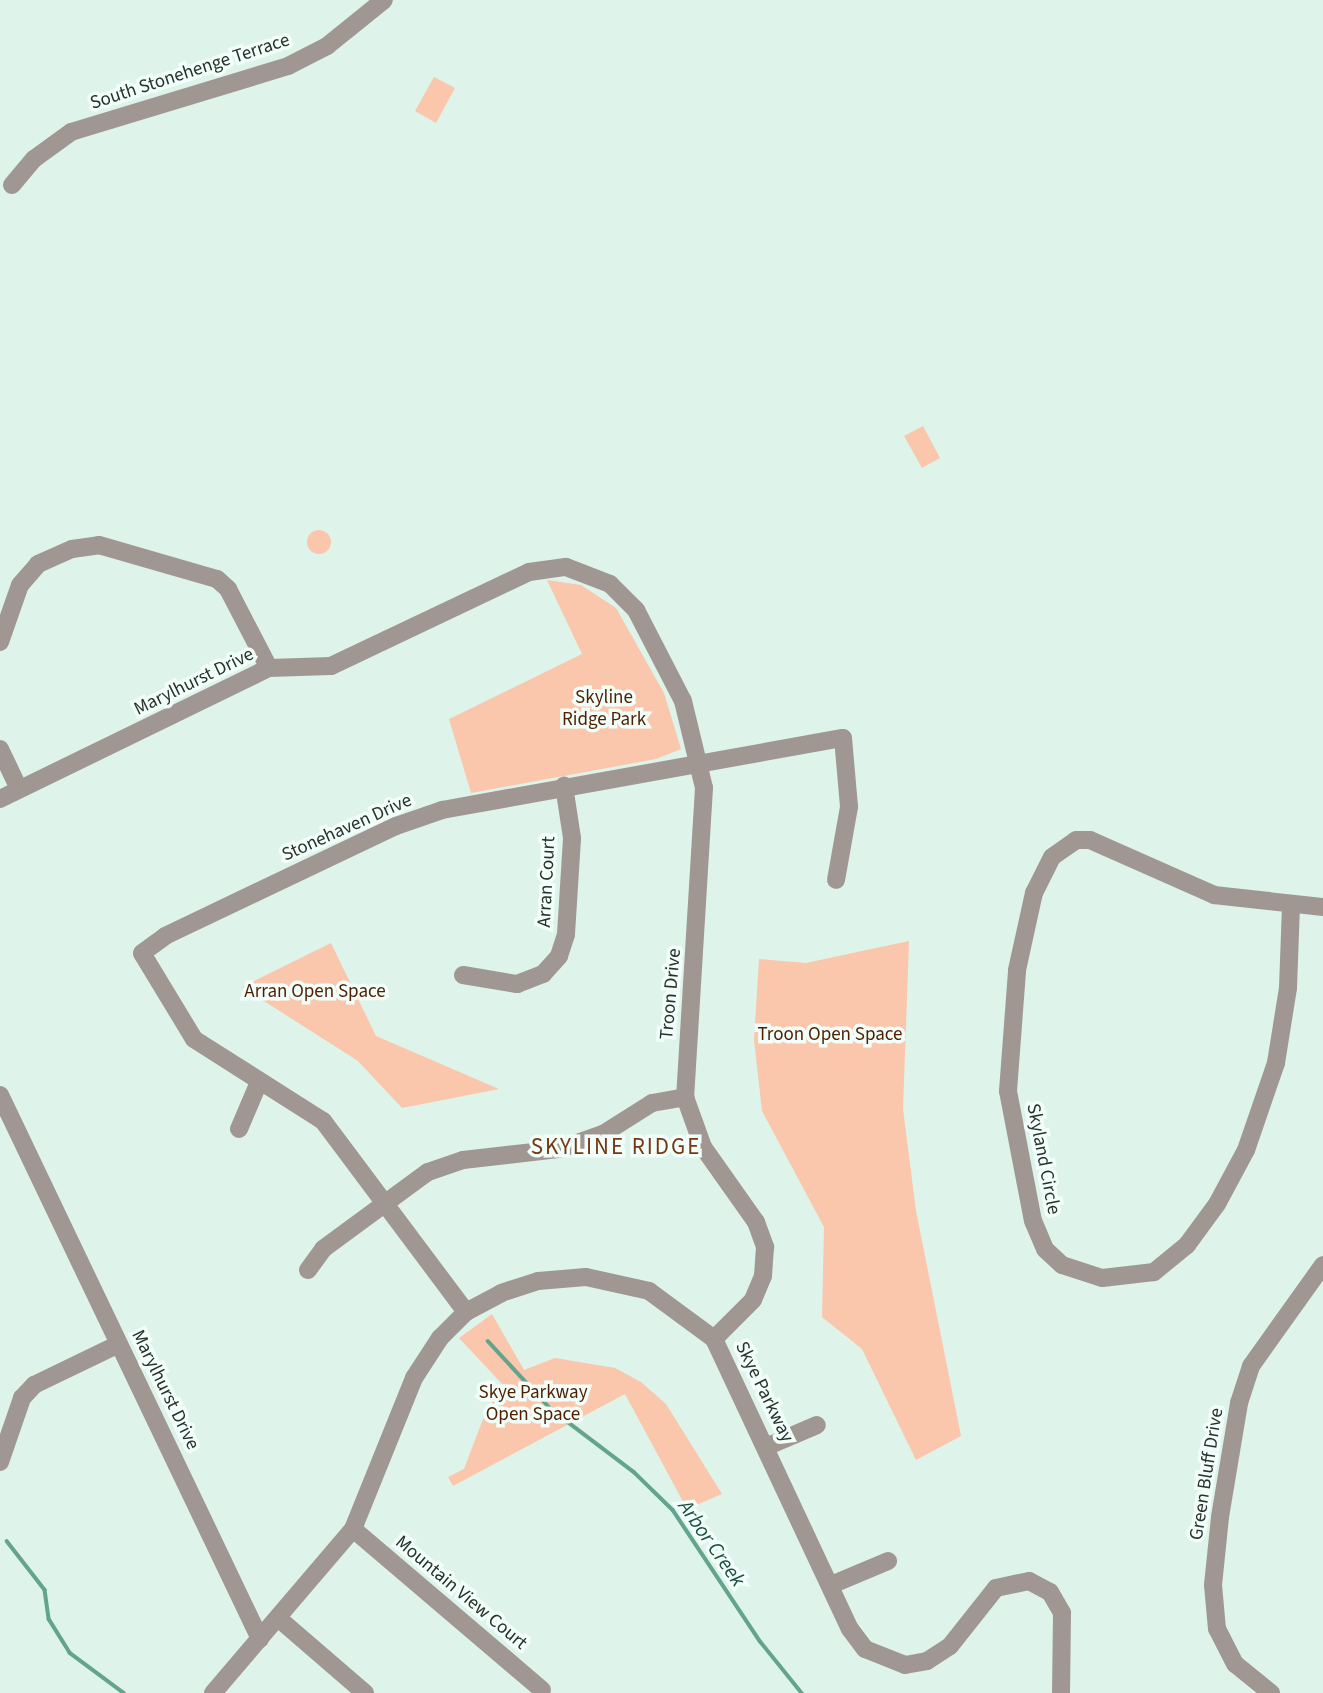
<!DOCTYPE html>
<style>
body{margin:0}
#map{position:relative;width:1323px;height:1693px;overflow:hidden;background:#def3ea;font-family:"Source Sans 3",sans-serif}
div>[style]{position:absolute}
.green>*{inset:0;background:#fac6ac}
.round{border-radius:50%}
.stream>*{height:3.5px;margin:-1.75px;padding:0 1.75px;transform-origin:1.75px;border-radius:1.75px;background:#63a48d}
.minor>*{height:18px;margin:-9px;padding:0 9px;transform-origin:9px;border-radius:9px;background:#a09793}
span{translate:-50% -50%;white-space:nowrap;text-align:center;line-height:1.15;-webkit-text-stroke:7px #f1fef9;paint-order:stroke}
.street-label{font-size:19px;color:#29312d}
.park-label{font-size:19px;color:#501f00}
.water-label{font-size:21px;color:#1a4f3f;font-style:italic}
.quarter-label{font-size:23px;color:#763812;letter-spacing:2px}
</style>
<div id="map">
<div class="green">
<div style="clip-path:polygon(434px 77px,455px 88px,436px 123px,415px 111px)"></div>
<div style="clip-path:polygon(923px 426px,940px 458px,922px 468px,904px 436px)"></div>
<div class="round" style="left:307px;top:530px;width:24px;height:24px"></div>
<div style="clip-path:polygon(547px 580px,581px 585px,616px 608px,664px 693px,681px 749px,656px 759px,471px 793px,449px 719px,582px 654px)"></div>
<div style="clip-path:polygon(909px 941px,903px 1109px,916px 1211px,961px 1436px,916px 1460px,862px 1349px,822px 1317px,824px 1227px,762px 1111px,754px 1040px,759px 959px,806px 963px)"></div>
<div style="clip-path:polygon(331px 943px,376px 1036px,499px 1089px,402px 1108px,358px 1061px,242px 987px)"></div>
<div style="clip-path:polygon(492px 1314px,524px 1370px,555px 1358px,615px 1368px,641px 1382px,666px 1404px,722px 1494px,687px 1509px,625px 1394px,453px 1486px,448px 1477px,464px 1469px,485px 1414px,503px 1385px,459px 1338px)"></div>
</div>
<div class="stream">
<div style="left:488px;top:1341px;width:94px;rotate:47.2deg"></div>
<div style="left:552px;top:1410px;width:103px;rotate:37.1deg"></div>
<div style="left:634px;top:1472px;width:54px;rotate:44.3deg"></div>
<div style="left:673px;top:1510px;width:157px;rotate:56.4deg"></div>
<div style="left:760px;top:1641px;width:67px;rotate:51.1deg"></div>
<div style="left:7px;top:1541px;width:62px;rotate:52.2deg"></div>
<div style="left:45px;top:1590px;width:29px;rotate:82deg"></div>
<div style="left:49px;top:1619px;width:40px;rotate:58deg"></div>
<div style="left:70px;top:1653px;width:67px;rotate:36.5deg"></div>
</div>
<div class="minor">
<div style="left:12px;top:185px;width:34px;rotate:-50deg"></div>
<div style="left:34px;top:159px;width:46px;rotate:-36.1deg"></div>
<div style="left:71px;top:132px;width:227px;rotate:-16.9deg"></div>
<div style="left:288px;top:66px;width:44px;rotate:-27.1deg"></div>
<div style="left:327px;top:46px;width:73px;rotate:-38.9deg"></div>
<div style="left:0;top:642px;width:60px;rotate:-70.7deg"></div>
<div style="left:20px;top:585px;width:28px;rotate:-49deg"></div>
<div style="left:38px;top:564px;width:37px;rotate:-24deg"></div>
<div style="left:72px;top:549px;width:27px;rotate:-8deg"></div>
<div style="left:99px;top:545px;width:123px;rotate:16.1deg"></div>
<div style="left:217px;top:579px;width:15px;rotate:42deg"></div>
<div style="left:228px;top:589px;width:89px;rotate:62.6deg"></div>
<div style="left:0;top:749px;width:44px;rotate:64.6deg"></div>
<div style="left:0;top:799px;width:299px;rotate:-26deg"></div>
<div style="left:269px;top:668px;width:62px;rotate:-1.8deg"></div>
<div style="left:331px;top:666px;width:219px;rotate:-25.4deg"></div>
<div style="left:529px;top:572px;width:37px;rotate:-8deg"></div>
<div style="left:566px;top:567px;width:47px;rotate:21.1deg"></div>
<div style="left:610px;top:584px;width:37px;rotate:45deg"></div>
<div style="left:636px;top:610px;width:102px;rotate:62.7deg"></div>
<div style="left:683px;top:701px;width:89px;rotate:76.4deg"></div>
<div style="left:704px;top:788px;width:310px;rotate:93.5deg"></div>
<div style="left:685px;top:1097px;width:53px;rotate:70.2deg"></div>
<div style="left:703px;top:1147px;width:92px;rotate:54.8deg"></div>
<div style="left:756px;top:1222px;width:27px;rotate:70deg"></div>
<div style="left:765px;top:1247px;width:29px;rotate:94deg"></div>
<div style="left:763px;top:1276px;width:26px;rotate:113deg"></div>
<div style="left:753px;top:1300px;width:55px;rotate:135deg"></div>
<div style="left:1291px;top:906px;width:82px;rotate:92.1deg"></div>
<div style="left:1288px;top:988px;width:76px;rotate:99.1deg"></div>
<div style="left:1276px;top:1063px;width:92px;rotate:109deg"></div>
<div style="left:1246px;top:1150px;width:61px;rotate:118.2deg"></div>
<div style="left:1217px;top:1204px;width:51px;rotate:126.2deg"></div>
<div style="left:1187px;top:1245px;width:43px;rotate:140.7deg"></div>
<div style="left:1154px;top:1272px;width:52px;rotate:173.4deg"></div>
<div style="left:1102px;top:1278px;width:42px;rotate:-162deg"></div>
<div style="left:1062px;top:1265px;width:23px;rotate:-137deg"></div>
<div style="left:1045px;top:1249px;width:30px;rotate:-113deg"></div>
<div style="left:1033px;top:1221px;width:132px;rotate:-100.9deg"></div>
<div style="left:1008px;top:1091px;width:121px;rotate:-85.7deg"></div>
<div style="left:1017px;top:970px;width:79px;rotate:-77.6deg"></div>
<div style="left:1034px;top:893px;width:40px;rotate:-63.4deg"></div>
<div style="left:1052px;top:857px;width:29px;rotate:-35deg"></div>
<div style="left:1076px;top:840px;width:14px"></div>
<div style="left:1090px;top:840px;width:136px;rotate:23.9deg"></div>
<div style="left:1214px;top:895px;width:110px;rotate:6.3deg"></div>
<div style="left:463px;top:975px;width:55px;rotate:9.5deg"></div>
<div style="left:517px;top:984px;width:28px;rotate:-21deg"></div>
<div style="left:543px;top:974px;width:24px;rotate:-48deg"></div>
<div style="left:559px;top:956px;width:23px;rotate:-72deg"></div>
<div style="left:566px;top:934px;width:96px;rotate:-86.4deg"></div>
<div style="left:572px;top:838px;width:53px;rotate:-98.7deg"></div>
<div style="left:0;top:1095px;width:603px;rotate:64.45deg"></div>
<div style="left:239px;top:1129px;width:51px;rotate:-66.9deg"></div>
<div style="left:308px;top:1270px;width:26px;rotate:-54deg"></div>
<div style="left:323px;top:1249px;width:130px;rotate:-36.3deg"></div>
<div style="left:428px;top:1172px;width:37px;rotate:-19deg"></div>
<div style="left:463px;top:1160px;width:98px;rotate:-6.5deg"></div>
<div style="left:560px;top:1149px;width:46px;rotate:-19.2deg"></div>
<div style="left:603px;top:1134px;width:58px;rotate:-32.3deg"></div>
<div style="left:652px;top:1103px;width:34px;rotate:-10deg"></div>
<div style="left:466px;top:1312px;width:239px;rotate:-126.8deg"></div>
<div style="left:323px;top:1121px;width:153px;rotate:-147.6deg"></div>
<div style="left:194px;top:1039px;width:100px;rotate:-121.2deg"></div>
<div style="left:142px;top:953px;width:29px;rotate:-36deg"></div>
<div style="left:165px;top:936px;width:256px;rotate:-25.5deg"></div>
<div style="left:396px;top:826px;width:49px;rotate:-19.2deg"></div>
<div style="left:442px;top:810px;width:407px;rotate:-10.2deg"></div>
<div style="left:843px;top:738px;width:69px;rotate:85deg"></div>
<div style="left:849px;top:807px;width:74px;rotate:100.1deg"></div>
<div style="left:768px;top:1446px;width:53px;rotate:-23.2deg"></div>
<div style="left:0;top:1462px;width:68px;rotate:-71deg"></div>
<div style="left:22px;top:1398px;width:18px;rotate:-47deg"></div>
<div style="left:34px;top:1385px;width:94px;rotate:-25.8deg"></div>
<div style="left:353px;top:1529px;width:248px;rotate:40.4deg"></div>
<div style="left:831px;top:1585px;width:62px;rotate:-22.8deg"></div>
<div style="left:278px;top:1618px;width:115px;rotate:40.8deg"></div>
<div style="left:213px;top:1693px;width:216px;rotate:-49.5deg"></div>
<div style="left:353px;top:1529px;width:163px;rotate:-68deg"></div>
<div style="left:414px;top:1378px;width:48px;rotate:-57deg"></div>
<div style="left:440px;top:1338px;width:37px;rotate:-45deg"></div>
<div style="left:466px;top:1312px;width:40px;rotate:-28deg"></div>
<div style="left:501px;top:1293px;width:39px;rotate:-18deg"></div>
<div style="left:538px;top:1281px;width:48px;rotate:-4.8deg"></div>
<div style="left:586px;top:1277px;width:65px;rotate:12.5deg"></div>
<div style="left:649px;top:1291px;width:81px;rotate:36.4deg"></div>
<div style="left:714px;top:1339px;width:320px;rotate:64.9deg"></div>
<div style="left:850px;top:1629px;width:25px;rotate:53deg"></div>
<div style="left:865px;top:1649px;width:43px;rotate:21.8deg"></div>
<div style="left:905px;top:1665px;width:22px;rotate:-10deg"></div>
<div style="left:927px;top:1661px;width:27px;rotate:-33deg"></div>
<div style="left:950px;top:1646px;width:74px;rotate:-51.6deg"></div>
<div style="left:996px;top:1588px;width:34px;rotate:-12deg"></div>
<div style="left:1029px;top:1581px;width:24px;rotate:28deg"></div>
<div style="left:1050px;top:1592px;width:24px;rotate:60deg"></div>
<div style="left:1062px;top:1613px;width:80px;rotate:90.7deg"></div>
<div style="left:1271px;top:1693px;width:46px;rotate:-141.1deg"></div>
<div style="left:1235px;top:1664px;width:39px;rotate:-117deg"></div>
<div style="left:1217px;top:1629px;width:44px;rotate:-95.2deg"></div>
<div style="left:1213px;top:1585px;width:68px;rotate:-84.1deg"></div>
<div style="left:1220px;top:1517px;width:116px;rotate:-80.5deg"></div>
<div style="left:1239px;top:1403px;width:39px;rotate:-72deg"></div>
<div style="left:1251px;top:1366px;width:124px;rotate:-54.5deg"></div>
</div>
<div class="street-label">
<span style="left:190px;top:72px;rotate:-18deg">South Stonehenge Terrace</span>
<span style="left:194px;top:682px;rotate:-26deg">Marylhurst Drive</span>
<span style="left:347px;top:828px;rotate:-24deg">Stonehaven Drive</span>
<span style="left:547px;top:882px;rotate:-87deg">Arran Court</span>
<span style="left:671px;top:994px;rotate:-85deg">Troon Drive</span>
<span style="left:1043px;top:1159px;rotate:79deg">Skyland Circle</span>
<span style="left:165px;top:1390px;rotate:64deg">Marylhurst Drive</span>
<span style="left:764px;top:1392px;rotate:64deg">Skye Parkway</span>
<span style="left:1207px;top:1474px;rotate:-81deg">Green Bluff Drive</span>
<span style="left:461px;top:1593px;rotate:40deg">Mountain View Court</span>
</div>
<div class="park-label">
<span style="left:604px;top:709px">Skyline<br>Ridge Park</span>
<span style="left:315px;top:992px">Arran Open Space</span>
<span style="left:830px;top:1035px">Troon Open Space</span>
<span style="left:533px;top:1404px">Skye Parkway<br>Open Space</span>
</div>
<div class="water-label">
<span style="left:712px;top:1543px;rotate:55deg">Arbor Creek</span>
</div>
<div class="quarter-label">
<span style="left:616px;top:1147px">SKYLINE RIDGE</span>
</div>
</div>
